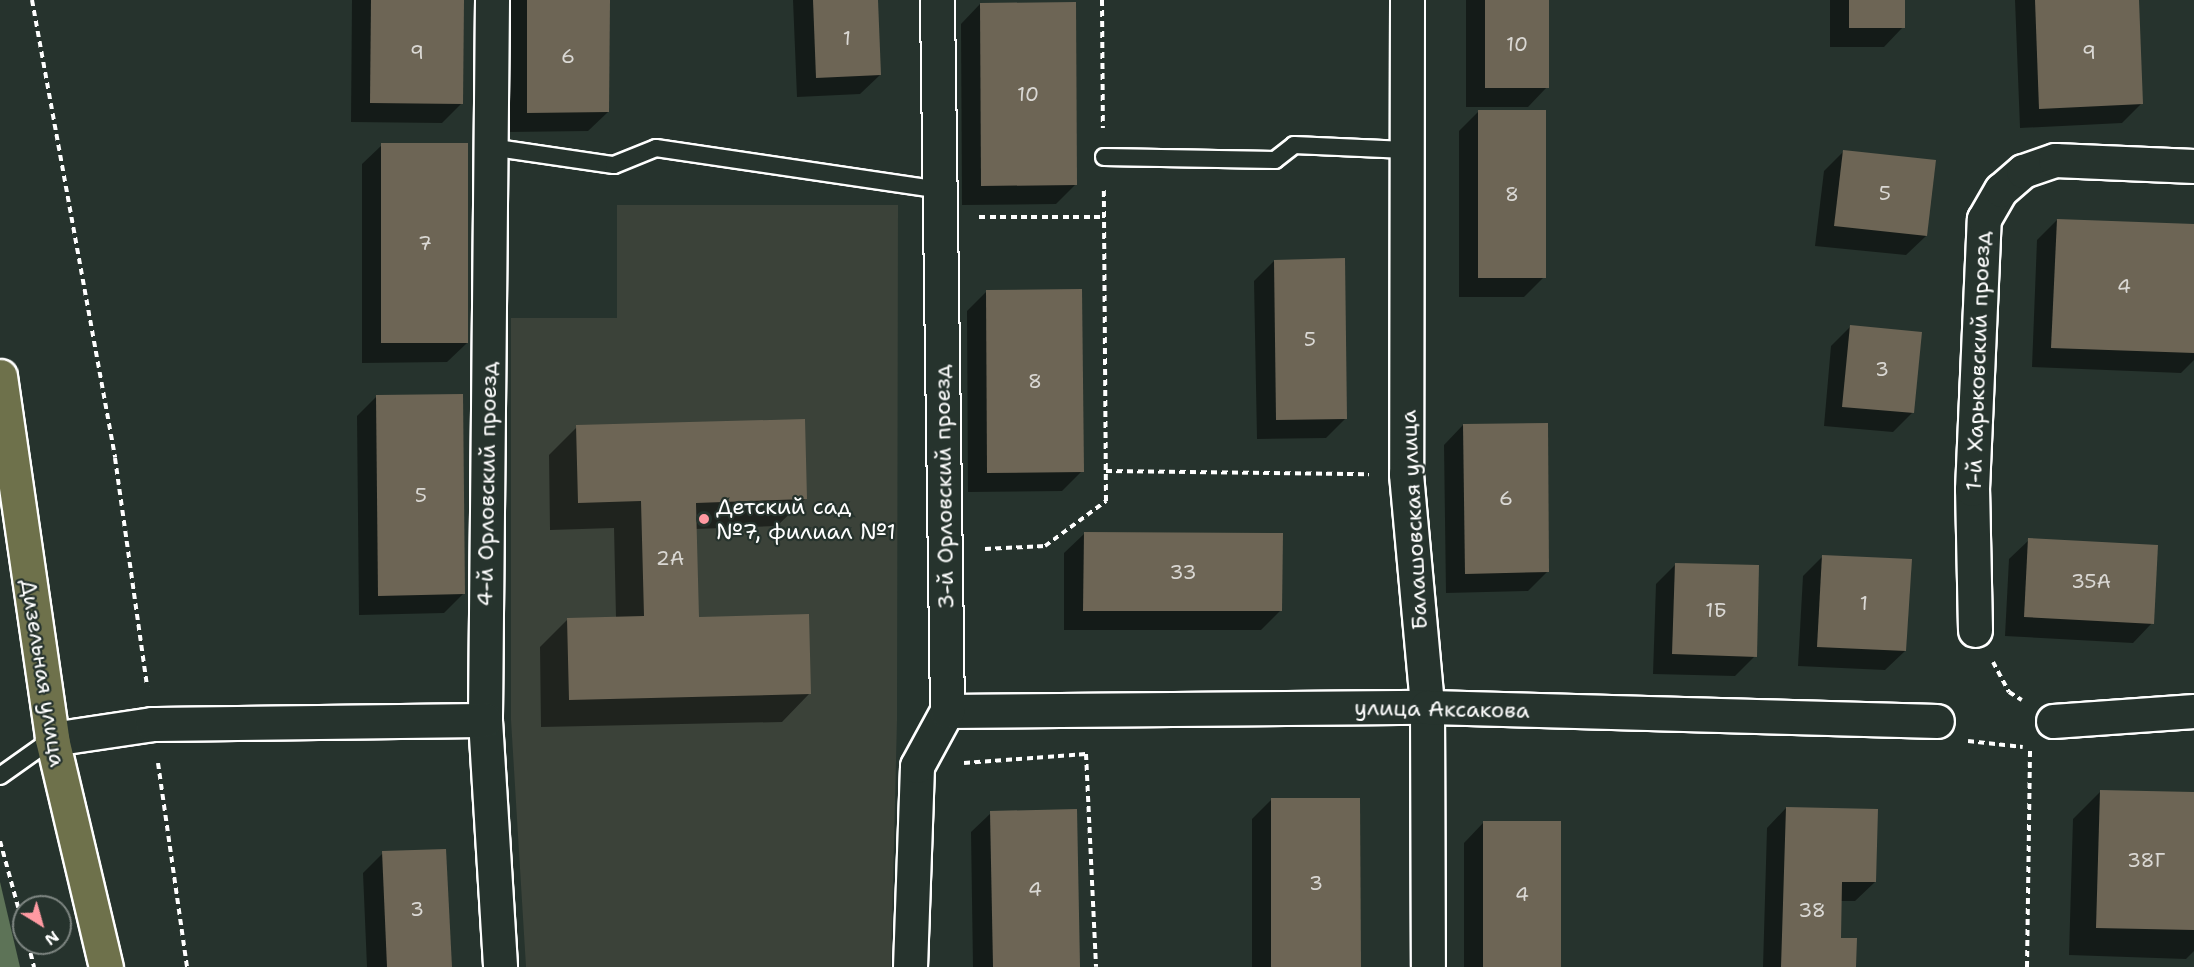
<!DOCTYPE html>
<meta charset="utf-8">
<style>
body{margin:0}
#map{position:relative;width:2194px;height:967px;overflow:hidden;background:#26332d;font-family:"Shantell Sans",sans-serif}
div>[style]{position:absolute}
.built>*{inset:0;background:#3b4239}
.green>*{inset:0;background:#5d7357}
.shadow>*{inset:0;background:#0007}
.building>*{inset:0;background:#6d6555}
.path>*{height:4px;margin-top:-2px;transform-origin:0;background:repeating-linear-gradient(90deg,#fff 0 6px,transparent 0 10.5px)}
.roads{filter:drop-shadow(2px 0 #fff) drop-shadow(-2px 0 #fff) drop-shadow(0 2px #fff) drop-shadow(0 -2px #fff)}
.lane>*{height:16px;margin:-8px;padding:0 8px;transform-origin:8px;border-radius:8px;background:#26332d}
.street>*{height:33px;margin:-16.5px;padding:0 16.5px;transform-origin:16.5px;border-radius:16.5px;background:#26332d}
.primary>*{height:33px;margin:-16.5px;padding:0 16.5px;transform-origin:16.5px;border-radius:16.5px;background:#6e714b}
.dots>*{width:16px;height:16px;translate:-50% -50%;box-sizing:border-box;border:3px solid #26332d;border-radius:50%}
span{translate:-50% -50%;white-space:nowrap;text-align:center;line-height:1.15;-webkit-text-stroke:4.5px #26332d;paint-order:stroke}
.number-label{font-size:20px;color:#dad8d4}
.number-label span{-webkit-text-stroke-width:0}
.street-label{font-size:22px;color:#fff}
.poi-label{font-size:22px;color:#fff}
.left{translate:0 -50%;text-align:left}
.north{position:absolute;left:12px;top:895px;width:60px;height:60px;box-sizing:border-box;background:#26332d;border:2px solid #7d8581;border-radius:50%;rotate:143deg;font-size:16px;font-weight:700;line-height:24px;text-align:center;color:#fff}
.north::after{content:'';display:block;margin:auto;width:21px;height:27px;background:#ff9aa2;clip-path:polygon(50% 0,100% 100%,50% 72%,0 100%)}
</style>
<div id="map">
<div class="built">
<div style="clip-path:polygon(617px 205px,898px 205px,897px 720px,891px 967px,526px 967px,511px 720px,511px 318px,617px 318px)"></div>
</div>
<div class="green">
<div style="clip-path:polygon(0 882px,20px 967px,0 967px)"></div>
</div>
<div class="shadow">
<div style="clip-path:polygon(352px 0,462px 0,461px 104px,442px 123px,351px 122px)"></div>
<div style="clip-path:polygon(508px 0,608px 0,608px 112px,588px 131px,507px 132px)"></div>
<div style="clip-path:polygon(793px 0,877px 0,880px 75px,860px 94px,797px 97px)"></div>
<div style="clip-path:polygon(1466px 0,1548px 0,1547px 87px,1528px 107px,1466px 107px)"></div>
<div style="clip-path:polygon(1830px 0,1903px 0,1903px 27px,1884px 47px,1830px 47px)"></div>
<div style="clip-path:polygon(2015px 0,2138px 0,2142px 103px,2122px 123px,2020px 128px)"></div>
<div style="clip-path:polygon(980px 4px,1076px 184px,1056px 204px,962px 205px,961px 24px)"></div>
<div style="clip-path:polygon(1479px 111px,1544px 277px,1524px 297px,1459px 297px,1459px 131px)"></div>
<div style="clip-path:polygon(382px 145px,467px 343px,447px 362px,362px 363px,362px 164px)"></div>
<div style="clip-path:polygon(1843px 152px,1926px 236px,1906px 255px,1815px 246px,1824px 171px)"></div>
<div style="clip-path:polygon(2057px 220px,2194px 225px,2194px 360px,2181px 373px,2032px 367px,2037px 240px)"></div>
<div style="clip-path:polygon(1274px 261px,1346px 418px,1326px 438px,1257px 439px,1254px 281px)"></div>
<div style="clip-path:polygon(987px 291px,1082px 471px,1062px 491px,968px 492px,967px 311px)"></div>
<div style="clip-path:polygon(1851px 326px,1912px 413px,1893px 432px,1824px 426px,1831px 346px)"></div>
<div style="clip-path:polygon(376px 397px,464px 593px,444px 613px,359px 615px,357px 416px)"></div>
<div style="clip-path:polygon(1463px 425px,1548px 571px,1528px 591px,1446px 593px,1444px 445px)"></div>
<div style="clip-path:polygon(577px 427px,805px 499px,777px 526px,695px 529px,697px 618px,809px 694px,782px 722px,541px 727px,540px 647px,568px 619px,616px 618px,614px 528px,550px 530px,549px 455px)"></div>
<div style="clip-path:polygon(1084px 534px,1281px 610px,1261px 630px,1064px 630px,1064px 553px)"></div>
<div style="clip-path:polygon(2029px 540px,2152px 623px,2133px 643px,2005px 636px,2009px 559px)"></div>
<div style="clip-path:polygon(1823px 556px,1905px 651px,1885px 670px,1798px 666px,1803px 576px)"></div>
<div style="clip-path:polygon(1676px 564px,1755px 656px,1735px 676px,1653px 674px,1656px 584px)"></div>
<div style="clip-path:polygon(2101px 791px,2194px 793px,2194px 951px,2186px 959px,2069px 955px,2073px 819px)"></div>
<div style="clip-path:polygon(1271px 800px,1359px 967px,1252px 967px,1252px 819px)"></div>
<div style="clip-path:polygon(1786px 808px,1875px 882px,1855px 901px,1840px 901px,1839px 939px,1854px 967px,1763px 967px,1767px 828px)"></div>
<div style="clip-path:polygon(991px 813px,1078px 967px,973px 967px,971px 832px)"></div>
<div style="clip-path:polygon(1483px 823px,1560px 967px,1464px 967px,1464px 843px)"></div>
<div style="clip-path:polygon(383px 853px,450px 967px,367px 967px,363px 873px)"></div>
</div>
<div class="building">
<div style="clip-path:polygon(371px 0,464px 0,463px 104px,370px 103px)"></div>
<div style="clip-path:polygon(527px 0,610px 0,609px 112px,527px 113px)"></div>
<div style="clip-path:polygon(813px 0,878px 0,881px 75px,816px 78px)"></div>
<div style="clip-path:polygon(1485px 0,1549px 0,1549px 88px,1485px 88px)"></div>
<div style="clip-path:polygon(1849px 0,1905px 0,1905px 28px,1849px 28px)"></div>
<div style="clip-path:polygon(2035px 0,2139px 0,2143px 104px,2039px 109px)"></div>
<div style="clip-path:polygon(1076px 2px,1077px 185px,981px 186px,980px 3px)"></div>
<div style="clip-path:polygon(1478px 110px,1546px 110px,1546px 278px,1478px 278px)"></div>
<div style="clip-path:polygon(381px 143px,468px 143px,468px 343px,381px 343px)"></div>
<div style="clip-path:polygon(1843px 150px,1936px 160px,1927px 236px,1834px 226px)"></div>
<div style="clip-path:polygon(2057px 219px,2194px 224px,2194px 353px,2051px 348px)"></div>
<div style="clip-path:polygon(1345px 258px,1347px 419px,1276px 420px,1274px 260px)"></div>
<div style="clip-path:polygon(1082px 289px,1084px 472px,987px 473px,986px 290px)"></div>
<div style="clip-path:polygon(1850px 325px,1922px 332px,1914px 413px,1842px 407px)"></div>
<div style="clip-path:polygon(463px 394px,465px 594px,378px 596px,376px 395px)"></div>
<div style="clip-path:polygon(805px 419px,807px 499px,696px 503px,699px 617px,809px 614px,811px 694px,569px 700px,567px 618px,644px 616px,641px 501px,578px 503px,576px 425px)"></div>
<div style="clip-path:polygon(1548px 423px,1549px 572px,1465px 574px,1463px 424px)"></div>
<div style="clip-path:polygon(1084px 532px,1283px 533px,1282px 611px,1083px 611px)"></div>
<div style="clip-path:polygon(2028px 538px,2158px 545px,2154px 624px,2024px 617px)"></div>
<div style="clip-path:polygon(1822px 555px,1912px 559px,1906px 651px,1817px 647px)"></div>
<div style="clip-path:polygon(1675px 563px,1759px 565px,1757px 657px,1672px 654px)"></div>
<div style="clip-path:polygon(2100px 790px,2194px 792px,2194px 930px,2096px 928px)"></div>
<div style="clip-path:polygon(1271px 798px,1360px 798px,1361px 967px,1271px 967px)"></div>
<div style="clip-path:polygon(1786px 807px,1878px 809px,1876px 882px,1842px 882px,1841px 938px,1857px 938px,1856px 967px,1781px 967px)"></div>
<div style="clip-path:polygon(1077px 809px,1080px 967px,993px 967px,990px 811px)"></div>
<div style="clip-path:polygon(1483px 821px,1561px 821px,1561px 967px,1483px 967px)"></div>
<div style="clip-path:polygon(446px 849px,452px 967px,387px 967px,382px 851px)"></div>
</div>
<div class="path">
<div style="left:32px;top:0;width:465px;rotate:79.7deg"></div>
<div style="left:115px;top:458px;width:231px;rotate:82deg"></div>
<div style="left:1102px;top:0;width:128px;rotate:89.6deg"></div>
<div style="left:979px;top:217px;width:125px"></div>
<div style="left:1106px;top:471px;width:263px;rotate:0.7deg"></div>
<div style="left:985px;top:549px;width:60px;rotate:-2.9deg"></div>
<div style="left:1045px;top:546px;width:76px;rotate:-36.4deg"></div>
<div style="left:1106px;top:501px;width:315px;rotate:-90.4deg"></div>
<div style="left:1993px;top:662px;width:34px;rotate:62deg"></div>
<div style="left:2009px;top:692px;width:15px;rotate:32deg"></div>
<div style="left:1968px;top:741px;width:55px;rotate:6.2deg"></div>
<div style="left:158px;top:763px;width:206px;rotate:81.9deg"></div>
<div style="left:964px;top:763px;width:122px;rotate:-4.2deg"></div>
<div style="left:1086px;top:754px;width:213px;rotate:87.3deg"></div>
<div style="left:0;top:841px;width:91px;rotate:74.7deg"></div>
<div style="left:28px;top:943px;width:25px;rotate:76deg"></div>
<div style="left:2027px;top:967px;width:216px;rotate:-89.2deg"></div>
</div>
<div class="roads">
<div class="lane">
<div style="left:490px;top:147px;width:125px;rotate:8.3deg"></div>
<div style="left:614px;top:165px;width:45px;rotate:-22deg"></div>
<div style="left:656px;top:148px;width:287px;rotate:8.4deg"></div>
<div style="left:1104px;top:157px;width:171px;rotate:1deg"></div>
<div style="left:1275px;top:160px;width:24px;rotate:-38deg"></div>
<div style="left:1294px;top:145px;width:112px;rotate:2.6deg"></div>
<div style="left:0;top:776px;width:64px;rotate:-35.4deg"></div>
</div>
<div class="street">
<div style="left:492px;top:0;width:720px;rotate:90.56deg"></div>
<div style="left:485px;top:720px;width:247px;rotate:86.5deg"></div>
<div style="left:1407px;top:0;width:474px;rotate:90.1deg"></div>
<div style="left:1406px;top:474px;width:234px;rotate:84.8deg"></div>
<div style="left:1427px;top:707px;width:260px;rotate:89.8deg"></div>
<div style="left:1975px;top:630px;width:141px;rotate:-91.2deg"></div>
<div style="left:1972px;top:489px;width:270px;rotate:-87.5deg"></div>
<div style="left:1984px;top:219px;width:34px;rotate:-60deg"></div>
<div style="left:2001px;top:190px;width:29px;rotate:-41deg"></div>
<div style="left:2023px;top:171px;width:34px;rotate:-19deg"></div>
<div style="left:2055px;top:160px;width:139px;rotate:2.5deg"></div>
<div style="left:947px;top:711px;width:480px;rotate:-0.5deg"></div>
<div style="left:1427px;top:707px;width:510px;rotate:1.57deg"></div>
<div style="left:2053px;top:721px;width:141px;rotate:-4.1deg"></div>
<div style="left:52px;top:739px;width:101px;rotate:-8.5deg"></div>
<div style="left:152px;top:724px;width:333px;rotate:-0.7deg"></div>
<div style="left:910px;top:967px;width:201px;rotate:-88deg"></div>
<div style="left:917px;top:766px;width:63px;rotate:-61.4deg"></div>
<div style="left:947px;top:711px;width:711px;rotate:-90.81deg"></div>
</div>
<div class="primary">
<div style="left:0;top:376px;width:367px;rotate:81.8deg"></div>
<div style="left:52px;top:739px;width:234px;rotate:76.7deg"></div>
</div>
</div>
<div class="dots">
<div style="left:704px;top:519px;background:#ff9aa2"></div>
</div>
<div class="number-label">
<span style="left:847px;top:38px">1</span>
<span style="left:1517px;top:44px">10</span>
<span style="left:417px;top:52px">9</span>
<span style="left:2089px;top:52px">9</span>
<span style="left:568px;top:56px">6</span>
<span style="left:1028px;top:94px">10</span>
<span style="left:1885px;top:193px">5</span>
<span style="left:1512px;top:194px">8</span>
<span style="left:425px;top:243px">7</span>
<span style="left:2124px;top:286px">4</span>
<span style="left:1310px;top:339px">5</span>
<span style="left:1882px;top:369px">3</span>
<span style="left:1035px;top:381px">8</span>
<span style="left:421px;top:495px">5</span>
<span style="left:1506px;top:498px">6</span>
<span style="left:670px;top:558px">2А</span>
<span style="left:1183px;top:572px">33</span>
<span style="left:2091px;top:581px">35А</span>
<span style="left:1864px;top:603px">1</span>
<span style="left:1716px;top:610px">1Б</span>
<span style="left:2146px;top:860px">38Г</span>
<span style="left:1316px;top:883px">3</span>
<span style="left:1035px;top:889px">4</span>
<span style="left:1522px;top:894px">4</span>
<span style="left:417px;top:909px">3</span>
<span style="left:1812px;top:910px">38</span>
</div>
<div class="street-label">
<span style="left:1978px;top:361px;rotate:-88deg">1-й Харьковский проезд</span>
<span style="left:487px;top:484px;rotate:-89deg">4-й Орловский проезд</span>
<span style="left:944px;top:487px;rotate:-91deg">3-й Орловский проезд</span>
<span style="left:1414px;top:520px;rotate:-93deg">Балашовская улица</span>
<span style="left:43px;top:673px;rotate:81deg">Дизельная улица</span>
<span style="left:1442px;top:709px;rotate:1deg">улица Аксакова</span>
</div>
<div class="poi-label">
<span class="left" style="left:716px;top:519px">Детский сад<br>№7, филиал №1</span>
</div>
<div class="north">N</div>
</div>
